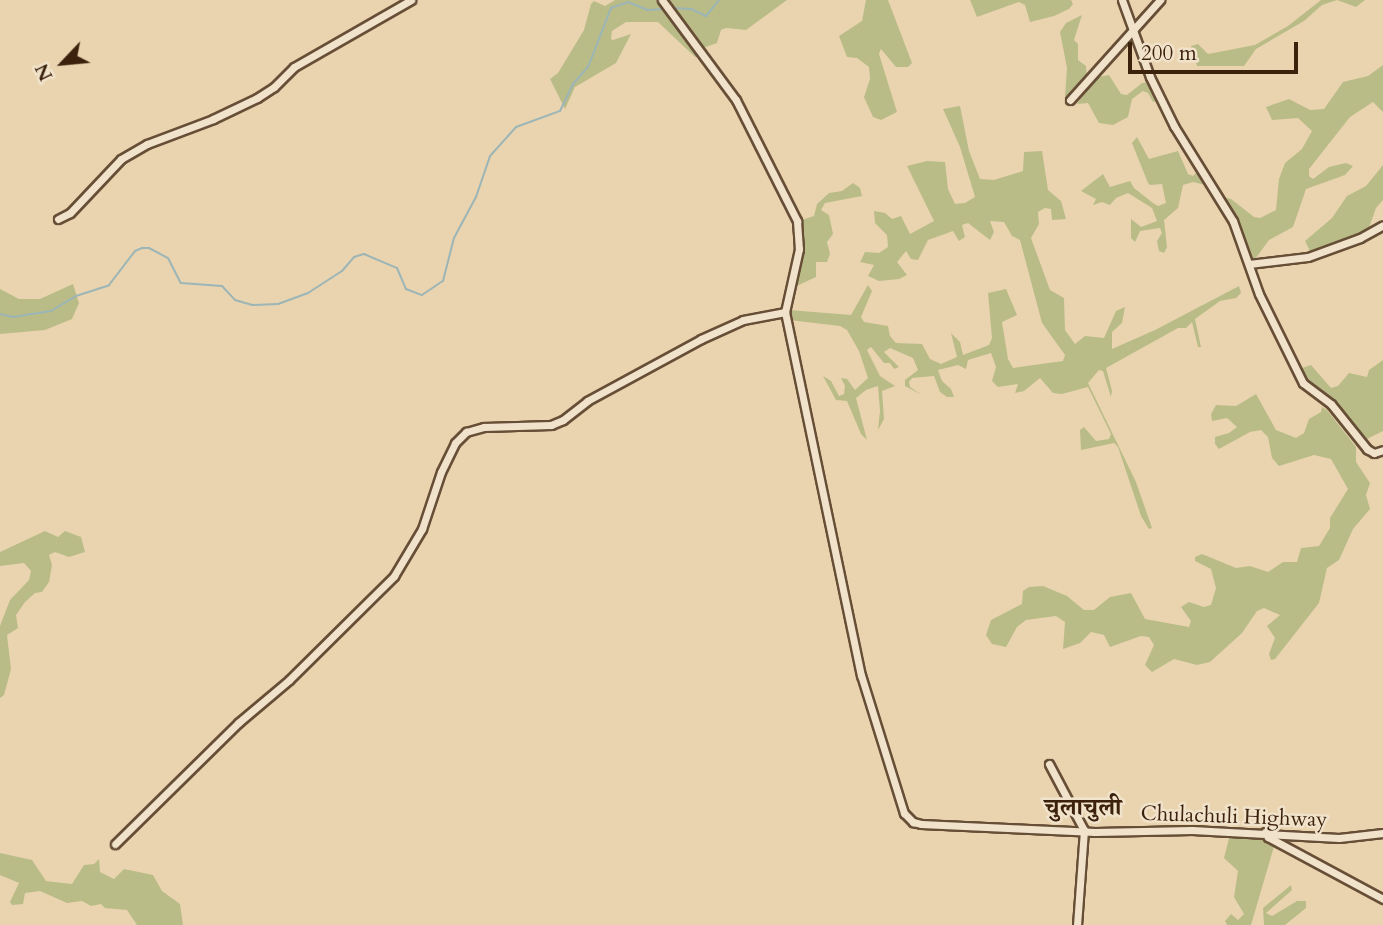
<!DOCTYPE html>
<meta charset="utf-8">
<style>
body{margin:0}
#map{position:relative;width:1383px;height:925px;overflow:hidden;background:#e9d4af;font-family:Cardo,"Noto Serif Devanagari",serif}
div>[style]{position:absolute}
.green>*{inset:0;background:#babc88}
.stream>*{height:2px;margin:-1px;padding:0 1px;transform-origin:1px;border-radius:1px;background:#9cb5b6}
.roads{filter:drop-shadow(2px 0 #674e36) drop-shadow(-2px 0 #674e36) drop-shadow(0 2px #674e36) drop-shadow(0 -2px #674e36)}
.minor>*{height:7px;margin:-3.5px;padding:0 3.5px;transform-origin:3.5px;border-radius:3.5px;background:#f1e3cb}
span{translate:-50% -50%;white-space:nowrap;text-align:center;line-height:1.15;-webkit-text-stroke:5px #f1e3cb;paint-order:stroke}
.street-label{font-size:21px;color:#3c210d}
.quarter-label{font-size:24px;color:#3c210d;font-weight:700}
.north{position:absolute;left:28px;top:28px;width:70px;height:70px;-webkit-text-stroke:5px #f1e3cb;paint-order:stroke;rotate:244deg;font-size:19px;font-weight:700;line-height:28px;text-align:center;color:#3c210d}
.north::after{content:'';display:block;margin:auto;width:24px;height:32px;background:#3c210d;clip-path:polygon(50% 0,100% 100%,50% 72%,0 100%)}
.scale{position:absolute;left:1128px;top:42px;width:170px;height:32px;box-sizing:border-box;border:4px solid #3c210d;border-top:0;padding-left:9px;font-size:21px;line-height:24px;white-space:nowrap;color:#3c210d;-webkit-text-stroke:5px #f1e3cb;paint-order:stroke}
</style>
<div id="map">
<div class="green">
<div style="clip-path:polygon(615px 0,660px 0,667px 15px,700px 56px,695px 57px,658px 22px,626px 22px,612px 31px,611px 39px,613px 40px,631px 34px,616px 63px,575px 87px,565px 109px,550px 79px,558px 73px,584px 30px,591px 4px,594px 1px,605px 6px)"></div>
<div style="clip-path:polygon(664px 0,787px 0,746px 30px,726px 28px,721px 30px,717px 43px,700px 49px)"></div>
<div style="clip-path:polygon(866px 0,888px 0,912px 63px,908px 67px,896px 67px,881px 49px,879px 54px,897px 112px,881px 120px,873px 117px,864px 97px,870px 79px,869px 67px,857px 58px,847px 57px,839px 36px,862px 21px)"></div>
<div style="clip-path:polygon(970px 0,1071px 0,1073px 4px,1069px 9px,1054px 16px,1030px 22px,1025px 5px,1019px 2px,977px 17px)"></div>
<div style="clip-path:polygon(1321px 0,1365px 0,1356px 7px,1337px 0,1322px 5px,1304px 21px,1256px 49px,1244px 66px,1197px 66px,1191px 46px,1198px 44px,1208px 54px,1255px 45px,1288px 26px)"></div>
<div style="clip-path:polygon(1082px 15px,1074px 40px,1078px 44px,1078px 60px,1086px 66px,1087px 79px,1109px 75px,1121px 94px,1127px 95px,1142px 83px,1149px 82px,1157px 101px,1153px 102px,1148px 93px,1143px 91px,1132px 99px,1128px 117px,1113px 125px,1099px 123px,1088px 103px,1077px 104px,1084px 94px,1067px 100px,1065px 96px,1067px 68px,1060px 32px,1066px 23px)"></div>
<div style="clip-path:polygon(1383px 65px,1383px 112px,1373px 102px,1350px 117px,1309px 169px,1309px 176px,1313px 179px,1329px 167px,1346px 163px,1353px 166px,1345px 175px,1306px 189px,1293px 227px,1269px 240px,1253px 262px,1223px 197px,1231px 199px,1254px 217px,1260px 218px,1276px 210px,1279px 179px,1285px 163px,1302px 149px,1312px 131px,1298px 118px,1272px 120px,1266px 107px,1289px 99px,1310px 110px,1324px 109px,1343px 82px,1368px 76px)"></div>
<div style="clip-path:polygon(960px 106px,969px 151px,980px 179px,994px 180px,1023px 171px,1024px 152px,1042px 151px,1048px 190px,1061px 201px,1066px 219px,1052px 220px,1051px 209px,1045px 208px,1038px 212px,1039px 224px,1031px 238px,1050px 290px,1064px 298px,1065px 330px,1075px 344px,1085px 336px,1104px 338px,1116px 311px,1125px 307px,1122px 323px,1112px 332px,1112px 349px,1155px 330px,1239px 286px,1241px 293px,1236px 298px,1220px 301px,1195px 319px,1201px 347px,1198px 347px,1192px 322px,1186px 328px,1178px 328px,1106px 368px,1112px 391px,1111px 397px,1103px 371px,1099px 370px,1088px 383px,1136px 482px,1152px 528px,1149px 529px,1141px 516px,1118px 447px,1114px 443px,1081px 450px,1080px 430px,1084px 427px,1096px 441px,1109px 439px,1111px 434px,1088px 387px,1062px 394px,1053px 393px,1040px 378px,1024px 391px,1015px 393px,1018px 384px,998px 387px,992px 381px,996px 367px,991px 353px,968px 360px,966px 369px,958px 365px,938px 370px,942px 381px,951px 389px,954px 397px,947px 397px,940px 392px,934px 376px,912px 378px,909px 382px,910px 387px,922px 395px,905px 386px,905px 380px,918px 370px,913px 358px,890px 348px,884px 352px,899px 367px,894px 369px,890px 363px,884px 363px,871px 347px,867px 350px,880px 376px,895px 386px,882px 391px,884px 419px,878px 430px,880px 411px,878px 386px,866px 390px,856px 398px,867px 440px,861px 434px,847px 401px,836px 400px,823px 376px,831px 381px,839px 396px,844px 394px,845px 386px,841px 378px,847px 379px,855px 390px,868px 378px,859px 351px,847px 330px,840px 326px,789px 320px,789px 310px,851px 315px,868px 285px,872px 291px,861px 317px,864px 322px,888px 326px,890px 336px,896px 343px,922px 344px,930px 359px,941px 364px,957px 357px,951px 333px,960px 342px,963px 355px,989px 345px,992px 338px,988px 293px,1006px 289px,1017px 315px,1002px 322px,1008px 359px,1013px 368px,1063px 361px,1065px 355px,1042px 323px,1020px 240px,1012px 236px,1004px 222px,990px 221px,994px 232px,990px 240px,968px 223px,962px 225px,965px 237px,959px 241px,953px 231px,928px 240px,918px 260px,911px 259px,906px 251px,897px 262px,907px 275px,899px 279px,879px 281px,868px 276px,874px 265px,860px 262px,865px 252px,879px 253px,888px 247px,887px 235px,875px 223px,874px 211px,885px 213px,892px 219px,901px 216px,910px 234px,934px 221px,907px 166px,927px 161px,945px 162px,948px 189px,955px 204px,965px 203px,975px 197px,960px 147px,943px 109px)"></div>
<div style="clip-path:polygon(1137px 137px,1149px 159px,1178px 151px,1188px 174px,1193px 176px,1201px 168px,1209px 186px,1193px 182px,1183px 185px,1178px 208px,1164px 220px,1167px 247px,1164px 253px,1159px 251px,1157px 241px,1162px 233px,1160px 228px,1140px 231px,1135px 242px,1131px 238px,1131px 219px,1141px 227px,1157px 221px,1152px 208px,1128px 193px,1116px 198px,1110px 205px,1102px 202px,1093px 205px,1096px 199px,1081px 191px,1103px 174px,1110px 187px,1130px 181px,1134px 188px,1153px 203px,1158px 206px,1166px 203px,1162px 184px,1150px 185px,1148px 183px,1132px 143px)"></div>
<div style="clip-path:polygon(1383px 165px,1383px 200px,1376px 208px,1366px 236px,1310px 251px,1305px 241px,1332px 218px,1347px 196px,1366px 186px)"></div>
<div style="clip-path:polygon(853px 183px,860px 188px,862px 196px,825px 203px,821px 210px,829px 215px,833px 234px,827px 242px,830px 254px,827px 262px,816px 262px,816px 277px,792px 288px,802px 242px,799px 221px,814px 216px,817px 204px,829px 193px,842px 191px)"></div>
<div style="clip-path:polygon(73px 284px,79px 303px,72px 319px,45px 330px,0 334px,0 289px,19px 299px,40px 299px)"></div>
<div style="clip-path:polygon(1383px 360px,1383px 431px,1363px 441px,1309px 385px,1302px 368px,1311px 365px,1331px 388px,1338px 386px,1349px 373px,1367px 377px,1369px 370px)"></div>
<div style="clip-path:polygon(1256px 394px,1276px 430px,1296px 438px,1304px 433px,1309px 419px,1321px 412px,1322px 407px,1327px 410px,1356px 447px,1356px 462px,1370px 483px,1366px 495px,1370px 509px,1353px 529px,1339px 560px,1327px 568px,1319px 603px,1275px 659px,1271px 660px,1269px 654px,1275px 638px,1267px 626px,1280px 615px,1264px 608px,1257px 611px,1242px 633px,1210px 662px,1197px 665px,1174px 659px,1152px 672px,1145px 665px,1154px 645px,1149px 637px,1141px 636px,1110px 647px,1104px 635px,1091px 632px,1080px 643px,1063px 649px,1065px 622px,1056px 616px,1026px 620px,1017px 627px,1006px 647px,992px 644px,986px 635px,991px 620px,1022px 604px,1023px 591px,1029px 587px,1043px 586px,1067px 596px,1084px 610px,1094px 610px,1110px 597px,1131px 593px,1145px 619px,1189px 627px,1191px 621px,1181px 607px,1189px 602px,1204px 607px,1211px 605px,1216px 588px,1211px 569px,1195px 561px,1195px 557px,1202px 554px,1236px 568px,1250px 566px,1268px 572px,1283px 562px,1297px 562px,1301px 548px,1319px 546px,1330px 528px,1330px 518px,1348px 489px,1331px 459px,1314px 455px,1279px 466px,1272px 458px,1268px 437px,1261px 430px,1250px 432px,1219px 449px,1215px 444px,1215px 437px,1229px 433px,1237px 427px,1227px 418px,1212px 421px,1211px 414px,1216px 405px,1236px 406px)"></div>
<div style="clip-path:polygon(45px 531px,58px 537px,65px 531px,81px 537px,85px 552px,69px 557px,55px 552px,49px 555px,52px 565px,49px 582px,42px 592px,35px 593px,25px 602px,16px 615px,18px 628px,7px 635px,11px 669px,4px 695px,0 698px,0 626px,10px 600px,29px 580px,31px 571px,24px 563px,0 566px,0 552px)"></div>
<div style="clip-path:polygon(1230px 834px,1261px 834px,1275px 843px,1251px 925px,1227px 925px,1225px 921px,1231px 914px,1238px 920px,1244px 914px,1234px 897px,1238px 871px,1224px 858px)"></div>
<div style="clip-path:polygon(0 853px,32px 860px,46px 881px,72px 884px,84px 865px,94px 864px,99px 859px,100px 872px,114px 879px,124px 869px,153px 875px,162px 891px,180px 904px,183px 925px,137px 925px,127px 910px,105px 908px,101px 904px,91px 906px,82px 901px,67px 903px,40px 891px,25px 893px,23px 904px,12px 905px,10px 902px,19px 883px,0 875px)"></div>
<div style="clip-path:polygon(1291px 885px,1292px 890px,1266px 913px,1272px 916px,1297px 901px,1306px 901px,1306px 908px,1285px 925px,1264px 925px,1263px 908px)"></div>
</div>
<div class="stream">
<div style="left:673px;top:8px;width:18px;rotate:3deg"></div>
<div style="left:691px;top:9px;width:17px;rotate:25deg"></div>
<div style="left:706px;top:16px;width:21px;rotate:-51deg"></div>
<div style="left:0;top:314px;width:13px;rotate:13deg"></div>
<div style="left:13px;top:317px;width:38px;rotate:-9deg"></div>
<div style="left:51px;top:311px;width:29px;rotate:-31deg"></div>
<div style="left:76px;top:296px;width:35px;rotate:-18deg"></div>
<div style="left:109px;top:285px;width:43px;rotate:-52.6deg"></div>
<div style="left:135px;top:251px;width:8px;rotate:-23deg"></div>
<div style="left:142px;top:248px;width:7px"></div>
<div style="left:149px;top:248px;width:21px;rotate:28deg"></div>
<div style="left:168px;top:258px;width:28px;rotate:63deg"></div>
<div style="left:181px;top:283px;width:41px;rotate:4.2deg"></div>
<div style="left:222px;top:286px;width:19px;rotate:47deg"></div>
<div style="left:235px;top:300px;width:18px;rotate:16deg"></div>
<div style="left:252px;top:305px;width:26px;rotate:-2deg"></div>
<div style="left:278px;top:304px;width:32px;rotate:-20deg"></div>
<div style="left:308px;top:293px;width:40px;rotate:-32.9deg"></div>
<div style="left:342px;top:271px;width:18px;rotate:-49deg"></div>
<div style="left:354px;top:257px;width:10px;rotate:-17deg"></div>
<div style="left:364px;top:254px;width:36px;rotate:23deg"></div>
<div style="left:397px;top:268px;width:23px;rotate:67deg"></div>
<div style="left:406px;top:289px;width:17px;rotate:21deg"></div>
<div style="left:422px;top:295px;width:25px;rotate:-34deg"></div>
<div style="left:443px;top:281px;width:44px;rotate:-75.7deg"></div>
<div style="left:454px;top:238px;width:47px;rotate:-61.8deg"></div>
<div style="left:476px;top:197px;width:43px;rotate:-71.1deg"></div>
<div style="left:490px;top:156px;width:39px;rotate:-48deg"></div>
<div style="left:516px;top:127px;width:47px;rotate:-20deg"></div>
<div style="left:560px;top:111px;width:30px;rotate:-64deg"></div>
<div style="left:573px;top:84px;width:23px;rotate:-49deg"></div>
<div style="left:588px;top:67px;width:63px;rotate:-68.7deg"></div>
<div style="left:611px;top:8px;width:18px;rotate:-19deg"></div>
<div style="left:628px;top:2px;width:22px;rotate:22deg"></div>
<div style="left:648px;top:10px;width:16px;rotate:-4deg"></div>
</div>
<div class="roads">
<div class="minor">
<div style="left:662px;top:0;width:124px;rotate:53.5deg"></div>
<div style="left:736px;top:100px;width:136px;rotate:63.2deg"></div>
<div style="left:797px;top:221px;width:28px;rotate:86deg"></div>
<div style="left:799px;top:249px;width:65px;rotate:102.5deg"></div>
<div style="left:785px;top:312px;width:371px;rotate:78.2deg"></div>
<div style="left:861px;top:675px;width:145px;rotate:72.7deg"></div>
<div style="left:904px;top:813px;width:13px;rotate:45deg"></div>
<div style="left:913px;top:822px;width:8px;rotate:14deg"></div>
<div style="left:921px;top:824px;width:174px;rotate:2.6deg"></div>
<div style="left:1095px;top:832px;width:97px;rotate:-1.2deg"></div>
<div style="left:1192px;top:830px;width:147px;rotate:3.1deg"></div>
<div style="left:1339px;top:838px;width:44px;rotate:-6.5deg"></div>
<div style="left:1122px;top:0;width:82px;rotate:70deg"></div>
<div style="left:1150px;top:77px;width:55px;rotate:63.9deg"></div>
<div style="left:1174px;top:126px;width:112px;rotate:58.2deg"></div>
<div style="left:1233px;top:221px;width:77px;rotate:70.4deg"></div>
<div style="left:1259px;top:294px;width:99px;rotate:63.7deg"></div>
<div style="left:1303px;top:383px;width:35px;rotate:37deg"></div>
<div style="left:1331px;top:404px;width:58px;rotate:51.3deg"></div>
<div style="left:1367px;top:449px;width:8px;rotate:30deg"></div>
<div style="left:1374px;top:453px;width:9px;rotate:-18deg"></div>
<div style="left:1070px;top:100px;width:135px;rotate:-48deg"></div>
<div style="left:58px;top:219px;width:13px;rotate:-27deg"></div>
<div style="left:70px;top:213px;width:74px;rotate:-46.6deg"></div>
<div style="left:121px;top:159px;width:30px;rotate:-30deg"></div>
<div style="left:147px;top:144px;width:71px;rotate:-20.7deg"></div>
<div style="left:213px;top:119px;width:49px;rotate:-25.5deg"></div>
<div style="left:257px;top:98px;width:20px;rotate:-33deg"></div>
<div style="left:274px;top:87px;width:28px;rotate:-45deg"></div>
<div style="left:294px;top:67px;width:135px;rotate:-29.8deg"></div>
<div style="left:1249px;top:264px;width:59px;rotate:-6.8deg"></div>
<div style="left:1308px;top:257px;width:55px;rotate:-20.1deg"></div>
<div style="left:1360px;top:238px;width:26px;rotate:-29deg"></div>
<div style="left:1049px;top:764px;width:75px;rotate:62.1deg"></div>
<div style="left:1084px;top:830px;width:95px;rotate:94.2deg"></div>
<div style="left:1265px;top:832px;width:6px;rotate:59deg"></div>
<div style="left:1268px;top:837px;width:131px;rotate:28.3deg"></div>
<div style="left:115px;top:844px;width:173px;rotate:-44.5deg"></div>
<div style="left:238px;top:723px;width:67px;rotate:-40.1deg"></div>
<div style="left:289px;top:680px;width:148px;rotate:-44.7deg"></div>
<div style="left:394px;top:576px;width:55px;rotate:-59.2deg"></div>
<div style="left:422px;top:529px;width:60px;rotate:-71.6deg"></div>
<div style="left:441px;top:472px;width:32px;rotate:-64deg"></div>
<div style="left:455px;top:443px;width:16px;rotate:-45deg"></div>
<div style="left:466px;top:432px;width:19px;rotate:-16deg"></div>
<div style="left:484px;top:427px;width:67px;rotate:-1.7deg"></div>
<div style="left:551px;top:425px;width:13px;rotate:-23deg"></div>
<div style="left:563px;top:420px;width:31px;rotate:-38deg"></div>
<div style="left:587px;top:401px;width:130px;rotate:-28.5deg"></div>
<div style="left:701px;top:339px;width:46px;rotate:-24.3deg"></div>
<div style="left:743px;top:320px;width:43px;rotate:-10.8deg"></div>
</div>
</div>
<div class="street-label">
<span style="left:1234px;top:817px;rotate:2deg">Chulachuli Highway</span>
</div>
<div class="quarter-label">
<span style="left:1083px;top:808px">चुलाचुली</span>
</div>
<div class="north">N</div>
<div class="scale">200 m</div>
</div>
